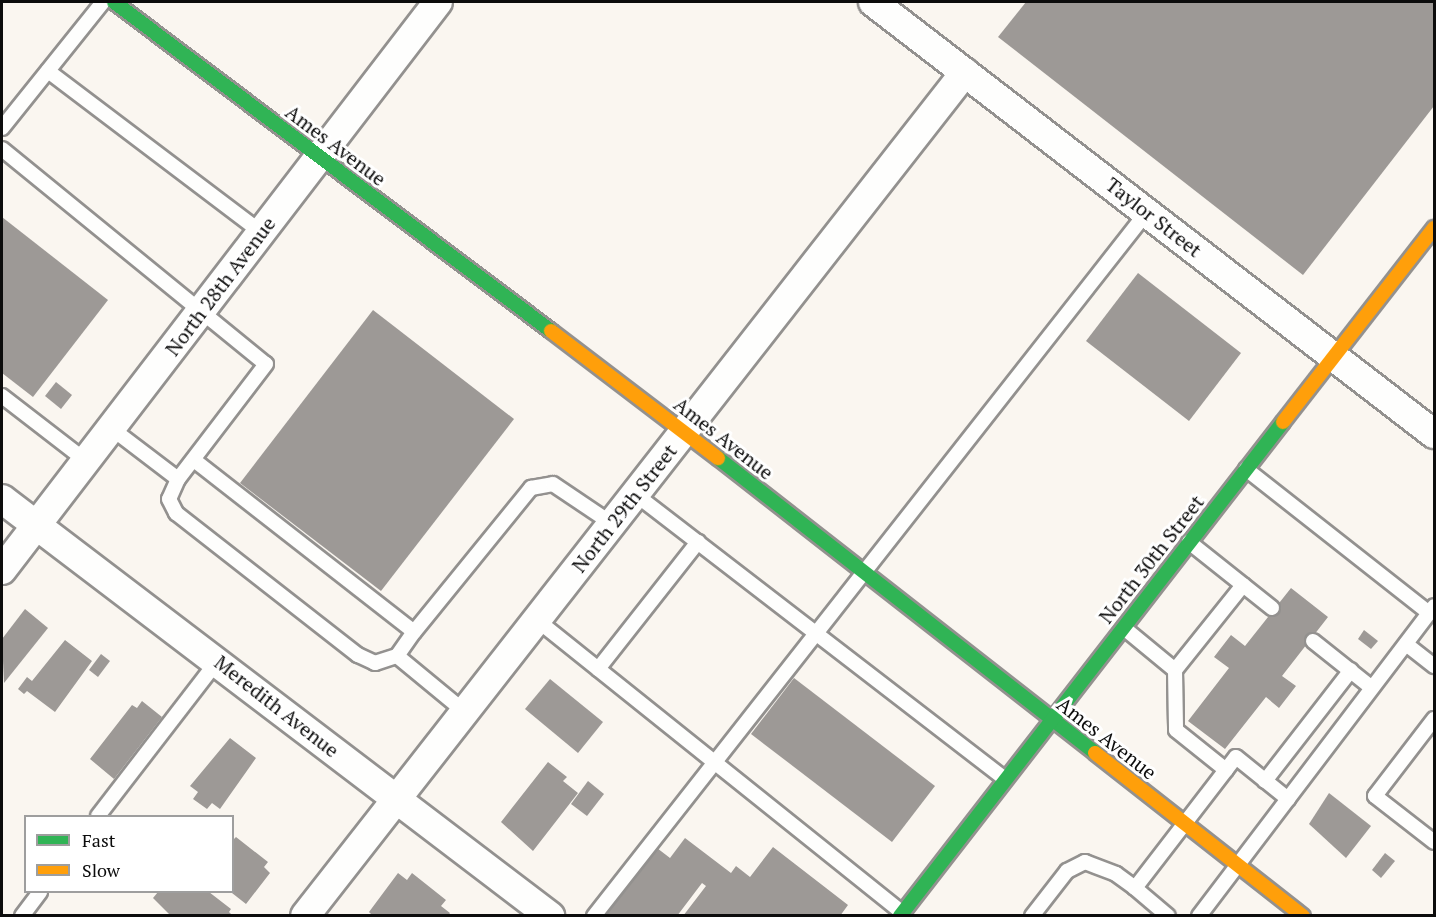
<!DOCTYPE html>
<style>
body{margin:0}
#map{position:relative;width:1436px;height:917px;overflow:hidden;background:#faf6f0;font-family:"PT Serif",serif}
div>[style]{position:absolute}
.building>*{inset:0;background:#9d9996}
.roads{filter:drop-shadow(2px 0 #93918f) drop-shadow(-2px 0 #93918f) drop-shadow(0 2px #93918f) drop-shadow(0 -2px #93918f)}
.lane>*{height:14px;margin:-7px;padding:0 7px;transform-origin:7px;border-radius:7px;background:#fefefd}
.street>*{height:28px;margin:-14px;padding:0 14px;transform-origin:14px;border-radius:14px;background:#fefefd}
.fast>*{height:14px;margin:-7px;padding:0 7px;transform-origin:7px;border-radius:7px;background:#30b455}
.slow>*{height:14px;margin:-7px;padding:0 7px;transform-origin:7px;border-radius:7px;background:#ff9f0a}
span{translate:-50% -50%;white-space:nowrap;text-align:center;line-height:1.15;-webkit-text-stroke:6px #fff;paint-order:stroke}
.street-label{font-size:20px;color:#0c0c0c}
.frame{position:absolute;inset:0;border:3px solid #0c0c0c;pointer-events:none}
.legend{position:absolute;left:24px;top:815px;width:210px;height:78px;box-sizing:border-box;background:#fff;border:2px solid #9e9e9e;margin:0;padding:8px 10px;list-style:none;font-size:18px;color:#0c0c0c}
.legend li{display:flex;align-items:center;gap:12px;height:30px}
.legend b{width:30px;border:2px solid #9e9e9e}
</style>
<div id="map">
<div class="building">
<div style="clip-path:polygon(1026px 2px,1434px 2px,1434px 106px,1303px 275px,998px 37px)"></div>
<div style="clip-path:polygon(2px 217px,108px 300px,33px 397px,2px 373px)"></div>
<div style="clip-path:polygon(1138px 273px,1241px 353px,1189px 421px,1086px 341px)"></div>
<div style="clip-path:polygon(373px 310px,514px 419px,381px 591px,240px 483px)"></div>
<div style="clip-path:polygon(56px 382px,72px 395px,61px 409px,45px 396px)"></div>
<div style="clip-path:polygon(1291px 588px,1328px 617px,1282px 676px,1296px 686px,1279px 708px,1266px 697px,1225px 749px,1188px 721px,1229px 668px,1214px 657px,1231px 635px,1245px 646px)"></div>
<div style="clip-path:polygon(25px 609px,48px 628px,4px 683px,2px 639px)"></div>
<div style="clip-path:polygon(1364px 630px,1378px 641px,1371px 649px,1358px 639px)"></div>
<div style="clip-path:polygon(65px 640px,92px 661px,55px 712px,27px 691px,24px 694px,18px 689px,27px 677px,32px 681px)"></div>
<div style="clip-path:polygon(101px 654px,110px 661px,98px 677px,89px 670px)"></div>
<div style="clip-path:polygon(794px 678px,935px 786px,892px 842px,751px 734px)"></div>
<div style="clip-path:polygon(550px 679px,603px 722px,578px 753px,525px 709px)"></div>
<div style="clip-path:polygon(142px 701px,162px 717px,114px 779px,90px 759px,132px 705px,137px 708px)"></div>
<div style="clip-path:polygon(230px 738px,256px 758px,220px 809px,212px 803px,207px 809px,193px 799px,198px 792px,190px 786px)"></div>
<div style="clip-path:polygon(548px 762px,567px 777px,563px 781px,578px 793px,533px 851px,501px 822px)"></div>
<div style="clip-path:polygon(588px 781px,604px 794px,587px 816px,571px 804px)"></div>
<div style="clip-path:polygon(1329px 793px,1371px 826px,1346px 858px,1309px 824px)"></div>
<div style="clip-path:polygon(236px 837px,268px 862px,264px 867px,270px 873px,246px 904px,232px 893px,232px 841px)"></div>
<div style="clip-path:polygon(685px 838px,731px 873px,736px 866px,750px 877px,773px 847px,848px 905px,840px 916px,683px 916px,706px 886px,702px 883px,677px 916px,605px 916px,657px 848px,670px 858px)"></div>
<div style="clip-path:polygon(1385px 853px,1395px 861px,1381px 878px,1372px 870px)"></div>
<div style="clip-path:polygon(398px 873px,407px 880px,412px 873px,446px 900px,441px 906px,450px 913px,448px 916px,373px 916px,369px 912px)"></div>
<div style="clip-path:polygon(158px 892px,209px 892px,231px 909px,229px 912px,233px 916px,171px 916px,153px 898px)"></div>
</div>
<div class="roads">
<div class="lane">
<div style="left:48px;top:71px;width:267px;rotate:37.1deg"></div>
<div style="left:2px;top:128px;width:161px;rotate:-51.3deg"></div>
<div style="left:2px;top:149px;width:340px;rotate:39.2deg"></div>
<div style="left:266px;top:364px;width:145px;rotate:127.4deg"></div>
<div style="left:178px;top:479px;width:22px;rotate:114deg"></div>
<div style="left:169px;top:499px;width:16px;rotate:63deg"></div>
<div style="left:176px;top:513px;width:231px;rotate:38deg"></div>
<div style="left:358px;top:655px;width:19px;rotate:25deg"></div>
<div style="left:375px;top:663px;width:23px;rotate:-18deg"></div>
<div style="left:2px;top:396px;width:106px;rotate:37.7deg"></div>
<div style="left:111px;top:428px;width:84px;rotate:37.3deg"></div>
<div style="left:194px;top:460px;width:279px;rotate:38deg"></div>
<div style="left:1246px;top:469px;width:233px;rotate:38.2deg"></div>
<div style="left:635px;top:494px;width:467px;rotate:37.6deg"></div>
<div style="left:1189px;top:542px;width:106px;rotate:38.5deg"></div>
<div style="left:537px;top:620px;width:467px;rotate:38.7deg"></div>
<div style="left:1124px;top:628px;width:66px;rotate:39.5deg"></div>
<div style="left:1175px;top:670px;width:60px;rotate:89deg"></div>
<div style="left:1176px;top:730px;width:64px;rotate:38.7deg"></div>
<div style="left:1313px;top:641px;width:75px;rotate:38.5deg"></div>
<div style="left:1406px;top:644px;width:36px;rotate:38deg"></div>
<div style="left:598px;top:669px;width:162px;rotate:-51.8deg"></div>
<div style="left:1175px;top:670px;width:109px;rotate:-51.3deg"></div>
<div style="left:465px;top:712px;width:88px;rotate:-140.5deg"></div>
<div style="left:397px;top:656px;width:29px;rotate:-55deg"></div>
<div style="left:414px;top:632px;width:186px;rotate:-50.9deg"></div>
<div style="left:531px;top:488px;width:22px;rotate:-10deg"></div>
<div style="left:553px;top:484px;width:70px;rotate:33.9deg"></div>
<div style="left:1434px;top:719px;width:97px;rotate:127.5deg"></div>
<div style="left:1375px;top:796px;width:75px;rotate:37.9deg"></div>
<div style="left:1265px;top:781px;width:140px;rotate:-52.2deg"></div>
<div style="left:98px;top:816px;width:197px;rotate:-52.4deg"></div>
<div style="left:1135px;top:888px;width:43px;rotate:40.3deg"></div>
<div style="left:22px;top:916px;width:30px;rotate:-53deg"></div>
<div style="left:594px;top:916px;width:895px;rotate:-51.85deg"></div>
<div style="left:1032px;top:916px;width:57px;rotate:-52.1deg"></div>
<div style="left:1067px;top:871px;width:20px;rotate:-27deg"></div>
<div style="left:1085px;top:862px;width:33px;rotate:21deg"></div>
<div style="left:1116px;top:874px;width:24px;rotate:36deg"></div>
<div style="left:1135px;top:888px;width:165px;rotate:-52.4deg"></div>
<div style="left:1236px;top:757px;width:67px;rotate:38.9deg"></div>
<div style="left:1199px;top:916px;width:389px;rotate:-52.8deg"></div>
</div>
<div class="street">
<div style="left:873px;top:2px;width:708px;rotate:37.6deg"></div>
<div style="left:2px;top:499px;width:689px;rotate:37.27deg"></div>
<div style="left:2px;top:570px;width:716px;rotate:-52.49deg"></div>
<div style="left:305px;top:916px;width:1071px;rotate:-51.97deg"></div>
</div>
<div class="fast">
<div style="left:114px;top:2px;width:547px;rotate:36.97deg"></div>
<div style="left:718px;top:458px;width:479px;rotate:38deg"></div>
<div style="left:900px;top:916px;width:625px;rotate:-52.21deg"></div>
</div>
<div class="slow">
<div style="left:551px;top:331px;width:210px;rotate:37.3deg"></div>
<div style="left:1283px;top:422px;width:246px;rotate:-52.1deg"></div>
<div style="left:1095px;top:753px;width:264px;rotate:38.1deg"></div>
</div>
</div>
<div class="street-label">
<span style="left:336px;top:145px;rotate:37deg">Ames Avenue</span>
<span style="left:1154px;top:217px;rotate:38deg">Taylor Street</span>
<span style="left:220px;top:286px;rotate:-53deg">North 28th Avenue</span>
<span style="left:724px;top:438px;rotate:38deg">Ames Avenue</span>
<span style="left:624px;top:508px;rotate:-52deg">North 29th Street</span>
<span style="left:1151px;top:559px;rotate:-52deg">North 30th Street</span>
<span style="left:277px;top:706px;rotate:38deg">Meredith Avenue</span>
<span style="left:1107px;top:738px;rotate:38deg">Ames Avenue</span>
</div>
<div class="frame"></div>
<ul class="legend">
<li><b style="height:8px;background:#30b455"></b>Fast</li>
<li><b style="height:8px;background:#ff9f0a"></b>Slow</li>
</ul>
</div>
